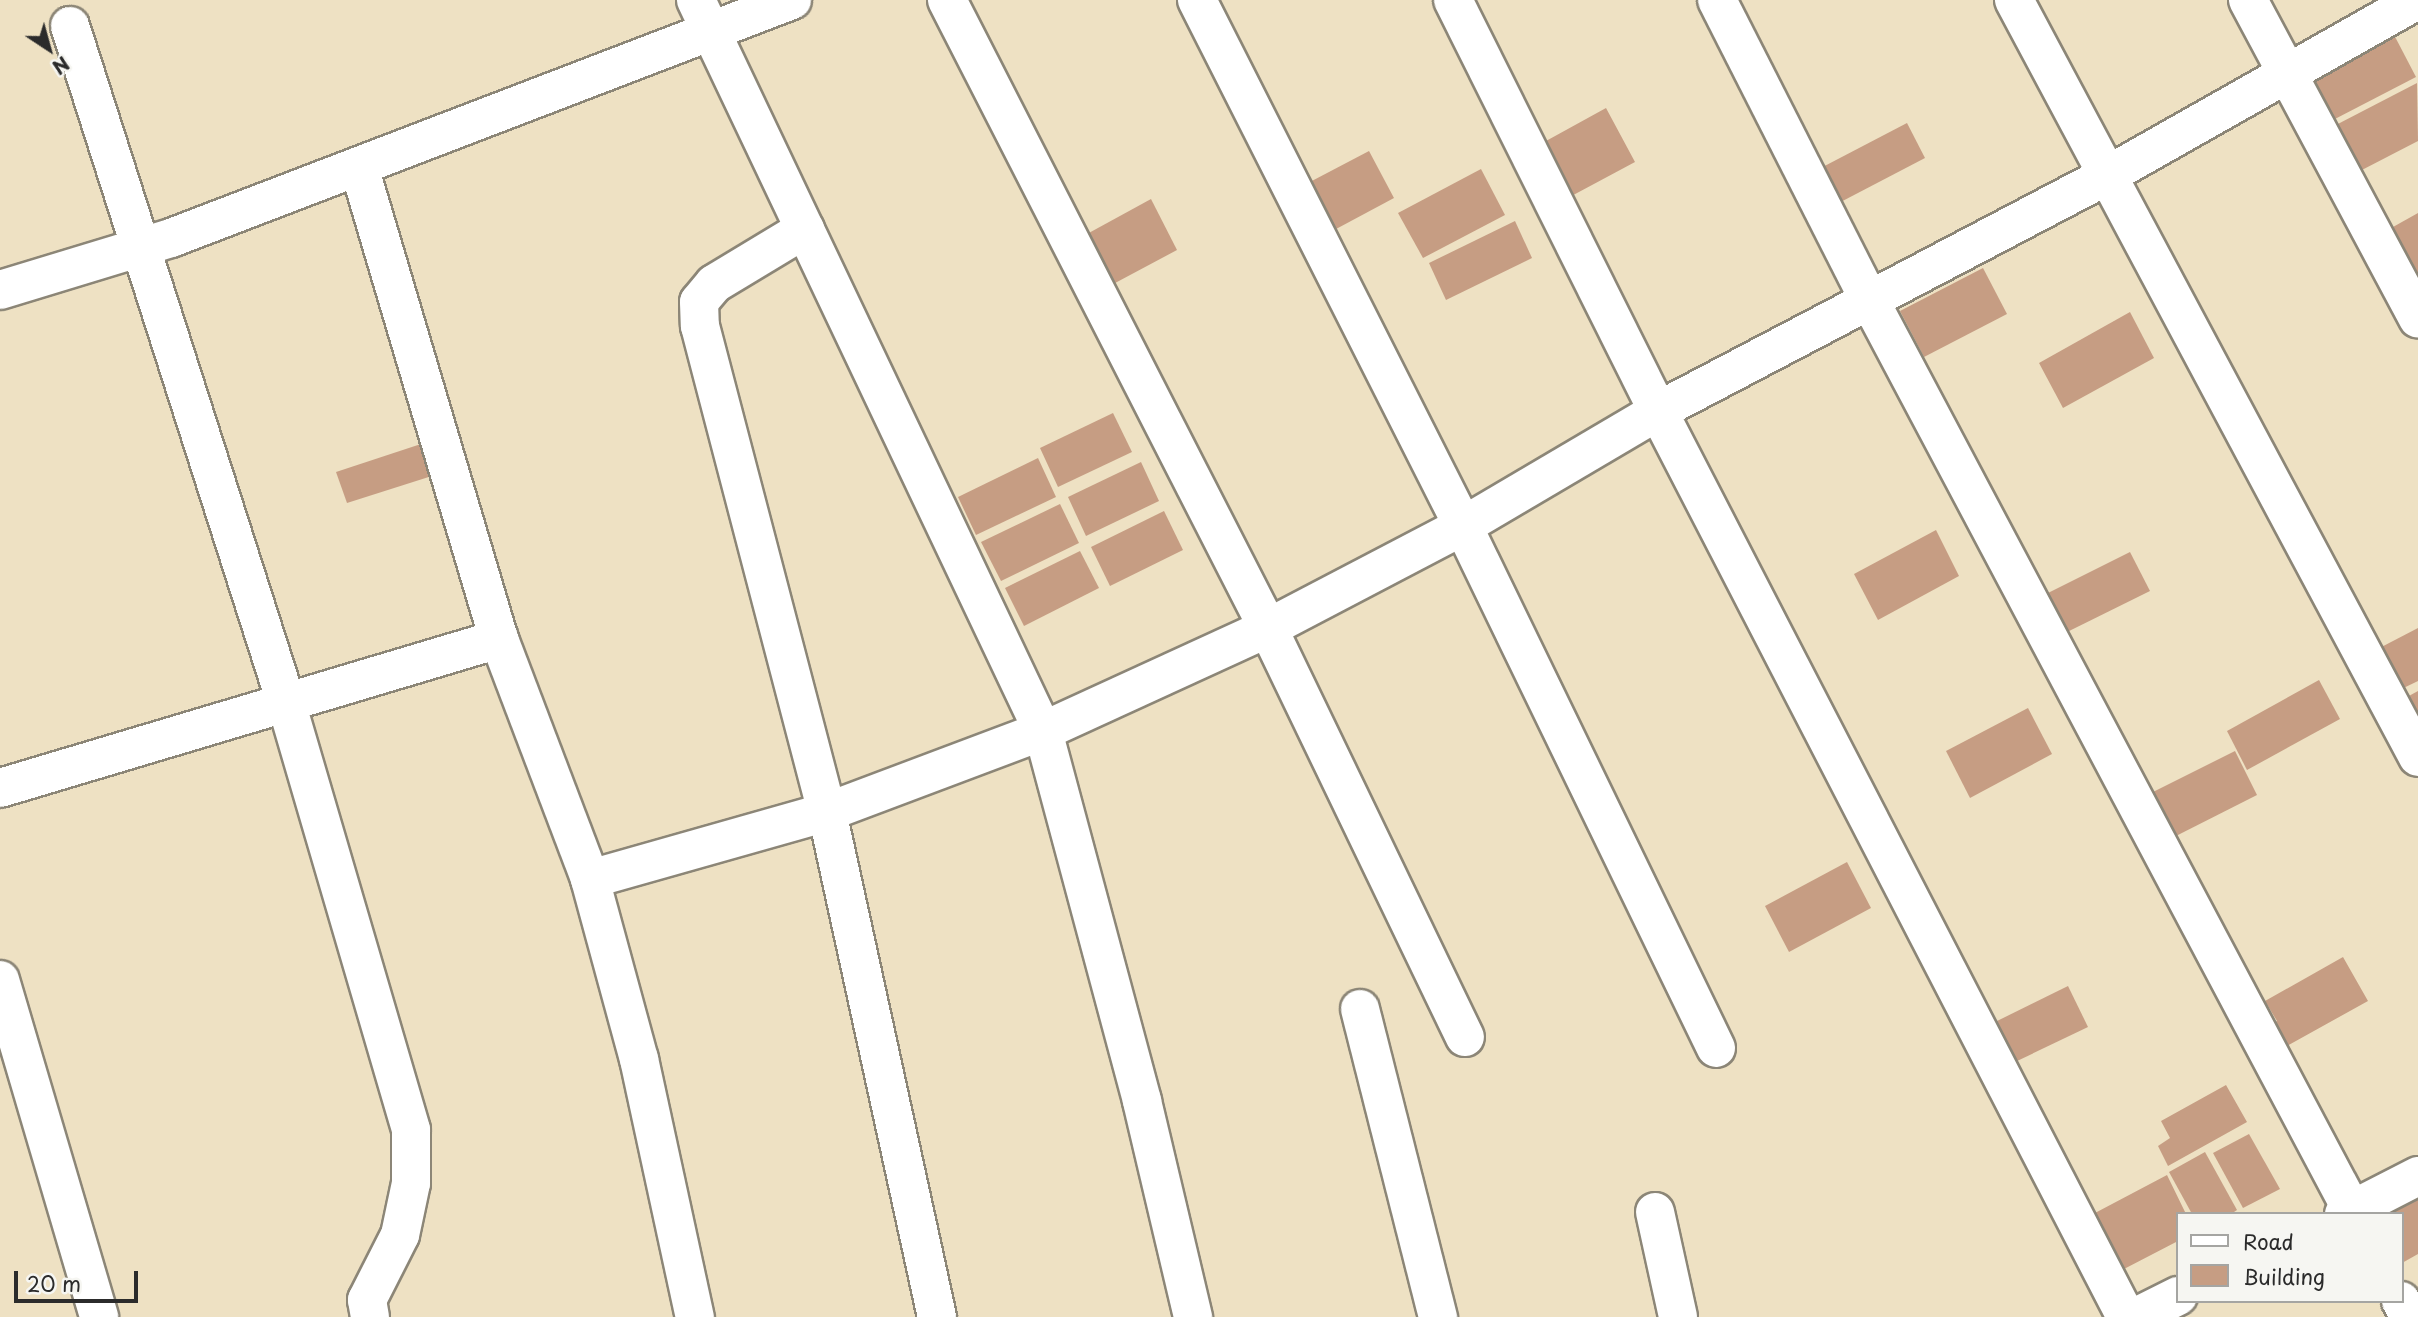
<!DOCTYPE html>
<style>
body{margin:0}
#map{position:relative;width:2418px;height:1317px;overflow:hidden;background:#eee1c3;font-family:"Playpen Sans",sans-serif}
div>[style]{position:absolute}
.building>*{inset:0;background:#c69d83}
.roads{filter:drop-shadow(2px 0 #8c8677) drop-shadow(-2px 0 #8c8677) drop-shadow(0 2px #8c8677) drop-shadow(0 -2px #8c8677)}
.minor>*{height:38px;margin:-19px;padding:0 19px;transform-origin:19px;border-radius:19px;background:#fff}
span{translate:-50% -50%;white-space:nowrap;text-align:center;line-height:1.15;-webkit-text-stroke:7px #f6f6f2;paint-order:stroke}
.legend{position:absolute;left:2176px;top:1212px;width:228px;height:91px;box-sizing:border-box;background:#f6f6f2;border:2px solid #a5a5a2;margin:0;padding:9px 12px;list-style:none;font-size:21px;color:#2b2b2b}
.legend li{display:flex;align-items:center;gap:14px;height:35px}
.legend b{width:35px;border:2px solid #a5a5a2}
.north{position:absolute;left:14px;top:14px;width:70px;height:70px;-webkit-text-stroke:5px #f6f6f2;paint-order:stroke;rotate:144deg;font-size:19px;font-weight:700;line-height:28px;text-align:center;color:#2b2b2b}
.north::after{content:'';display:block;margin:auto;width:24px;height:32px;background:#2b2b2b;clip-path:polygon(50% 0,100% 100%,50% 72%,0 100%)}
.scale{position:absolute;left:14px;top:1271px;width:124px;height:32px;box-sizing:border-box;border:4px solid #2b2b2b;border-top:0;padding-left:9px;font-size:21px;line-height:24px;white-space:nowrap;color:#2b2b2b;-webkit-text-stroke:5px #f6f6f2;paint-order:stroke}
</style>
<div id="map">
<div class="building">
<div style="clip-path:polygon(2392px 31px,2416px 77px,2333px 120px,2309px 74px)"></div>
<div style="clip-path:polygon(2417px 83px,2418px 141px,2358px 172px,2334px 126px)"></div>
<div style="clip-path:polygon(1606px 108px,1635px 162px,1564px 200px,1546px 166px,1557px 161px,1546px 141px)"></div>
<div style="clip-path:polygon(1907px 123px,1925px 158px,1833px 206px,1815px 171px)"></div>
<div style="clip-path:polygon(1369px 151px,1394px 198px,1323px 236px,1308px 183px)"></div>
<div style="clip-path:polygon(1481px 169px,1505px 215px,1423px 258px,1398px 213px)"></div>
<div style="clip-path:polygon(1151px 199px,1177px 250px,1102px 290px,1076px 240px)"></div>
<div style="clip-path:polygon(2418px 213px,2418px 275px,2393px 227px)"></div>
<div style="clip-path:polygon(1515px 221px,1532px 258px,1446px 300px,1429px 263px)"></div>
<div style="clip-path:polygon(1983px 268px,2007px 314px,1924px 357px,1900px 311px)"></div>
<div style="clip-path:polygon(2130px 312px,2154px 358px,2063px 408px,2039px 363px)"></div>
<div style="clip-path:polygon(1113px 413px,1132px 452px,1058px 487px,1040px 448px)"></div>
<div style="clip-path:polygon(424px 443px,435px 475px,347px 503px,336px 472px)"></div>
<div style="clip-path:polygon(1038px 458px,1056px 497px,976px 535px,958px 497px)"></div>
<div style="clip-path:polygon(1141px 462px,1159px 501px,1086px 536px,1068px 497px)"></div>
<div style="clip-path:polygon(1060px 504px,1079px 543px,1001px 581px,981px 542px)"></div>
<div style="clip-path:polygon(1164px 511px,1183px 550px,1110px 586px,1091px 547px)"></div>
<div style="clip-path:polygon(1936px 530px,1959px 576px,1878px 620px,1854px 574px)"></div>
<div style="clip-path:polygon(1080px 551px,1099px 588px,1024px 626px,1005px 588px)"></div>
<div style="clip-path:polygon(2130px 552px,2150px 591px,2057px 637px,2038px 598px)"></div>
<div style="clip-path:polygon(2418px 628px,2418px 681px,2389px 695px,2368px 654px)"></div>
<div style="clip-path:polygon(2319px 680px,2340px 719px,2247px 770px,2227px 731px)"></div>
<div style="clip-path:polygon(2418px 691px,2418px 747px,2396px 703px)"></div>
<div style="clip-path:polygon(2028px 708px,2052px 754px,1970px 798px,1946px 751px)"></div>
<div style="clip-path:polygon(2235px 751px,2257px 795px,2172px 838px,2149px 794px)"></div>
<div style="clip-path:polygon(1847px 862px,1871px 908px,1789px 952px,1765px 906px)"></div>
<div style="clip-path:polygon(2343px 957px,2368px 1001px,2276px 1052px,2263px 1029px,2277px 1021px,2265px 1001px)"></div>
<div style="clip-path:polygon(2068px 986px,2088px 1027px,2015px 1062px,1995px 1022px)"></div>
<div style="clip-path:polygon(2226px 1085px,2247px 1122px,2168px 1166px,2158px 1146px,2170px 1138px,2161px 1121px)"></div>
<div style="clip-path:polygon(2249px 1134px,2280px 1189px,2243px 1208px,2213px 1153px)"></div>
<div style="clip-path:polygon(2205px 1152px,2237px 1210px,2231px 1214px,2192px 1214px,2169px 1172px)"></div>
<div style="clip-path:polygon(2167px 1175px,2186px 1214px,2178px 1214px,2178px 1241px,2124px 1269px,2095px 1213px)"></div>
<div style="clip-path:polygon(2418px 1186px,2418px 1254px,2402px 1263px,2402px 1214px,2375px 1214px)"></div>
</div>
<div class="roads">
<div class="minor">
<div style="left:696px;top:0;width:809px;rotate:64.61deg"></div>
<div style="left:1043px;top:731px;width:383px;rotate:75deg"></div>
<div style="left:1142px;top:1101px;width:222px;rotate:76.7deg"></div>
<div style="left:947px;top:0;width:705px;rotate:62.93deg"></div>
<div style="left:1268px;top:628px;width:454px;rotate:64.3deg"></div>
<div style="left:1197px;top:0;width:589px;rotate:63.17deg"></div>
<div style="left:1463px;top:526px;width:580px;rotate:64.14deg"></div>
<div style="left:1453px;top:0;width:459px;rotate:63.5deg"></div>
<div style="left:1658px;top:411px;width:1020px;rotate:62.68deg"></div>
<div style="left:1717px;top:0;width:340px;rotate:63.1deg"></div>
<div style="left:1871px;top:303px;width:1031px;rotate:62.07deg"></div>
<div style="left:2014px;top:0;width:858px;rotate:61.91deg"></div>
<div style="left:2248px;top:0;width:361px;rotate:61.9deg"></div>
<div style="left:70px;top:26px;width:710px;rotate:72.28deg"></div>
<div style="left:286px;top:702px;width:446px;rotate:73.7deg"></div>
<div style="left:411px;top:1130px;width:53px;rotate:90deg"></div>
<div style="left:411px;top:1183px;width:53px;rotate:101.9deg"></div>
<div style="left:400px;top:1235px;width:73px;rotate:116.9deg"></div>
<div style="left:367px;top:1300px;width:17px;rotate:80deg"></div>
<div style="left:359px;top:167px;width:492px;rotate:73.5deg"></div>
<div style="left:805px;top:229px;width:106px;rotate:148.9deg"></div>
<div style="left:714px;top:284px;width:23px;rotate:130deg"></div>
<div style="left:699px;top:302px;width:24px;rotate:88deg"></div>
<div style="left:700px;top:326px;width:502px;rotate:75.36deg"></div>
<div style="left:827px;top:812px;width:517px;rotate:77.71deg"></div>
<div style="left:0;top:290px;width:179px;rotate:-16.9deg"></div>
<div style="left:171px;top:238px;width:665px;rotate:-20.97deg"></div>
<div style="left:0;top:788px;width:521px;rotate:-16.63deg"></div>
<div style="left:499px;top:639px;width:257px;rotate:69.2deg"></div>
<div style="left:590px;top:879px;width:246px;rotate:-15.8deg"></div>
<div style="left:827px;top:812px;width:231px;rotate:-20.6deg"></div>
<div style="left:1043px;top:731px;width:247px;rotate:-24.6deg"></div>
<div style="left:1268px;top:628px;width:220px;rotate:-27.6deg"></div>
<div style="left:1463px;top:526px;width:226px;rotate:-30.5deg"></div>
<div style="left:1658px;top:411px;width:508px;rotate:-27.67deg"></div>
<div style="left:2108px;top:175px;width:355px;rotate:-29.5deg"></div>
<div style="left:590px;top:879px;width:187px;rotate:74.8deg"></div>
<div style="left:639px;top:1059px;width:264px;rotate:77.8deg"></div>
<div style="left:0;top:980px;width:351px;rotate:73.6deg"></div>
<div style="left:1360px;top:1009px;width:318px;rotate:75.8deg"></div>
<div style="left:1655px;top:1212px;width:107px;rotate:77.6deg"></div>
<div style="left:2344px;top:1214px;width:83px;rotate:-27.2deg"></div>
<div style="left:2401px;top:1301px;width:18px;rotate:63deg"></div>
<div style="left:2136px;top:1317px;width:47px;rotate:-26.6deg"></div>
</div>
</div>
<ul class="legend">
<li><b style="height:9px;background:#fff"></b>Road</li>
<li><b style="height:19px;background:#c69d83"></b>Building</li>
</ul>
<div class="north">N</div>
<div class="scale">20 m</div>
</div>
